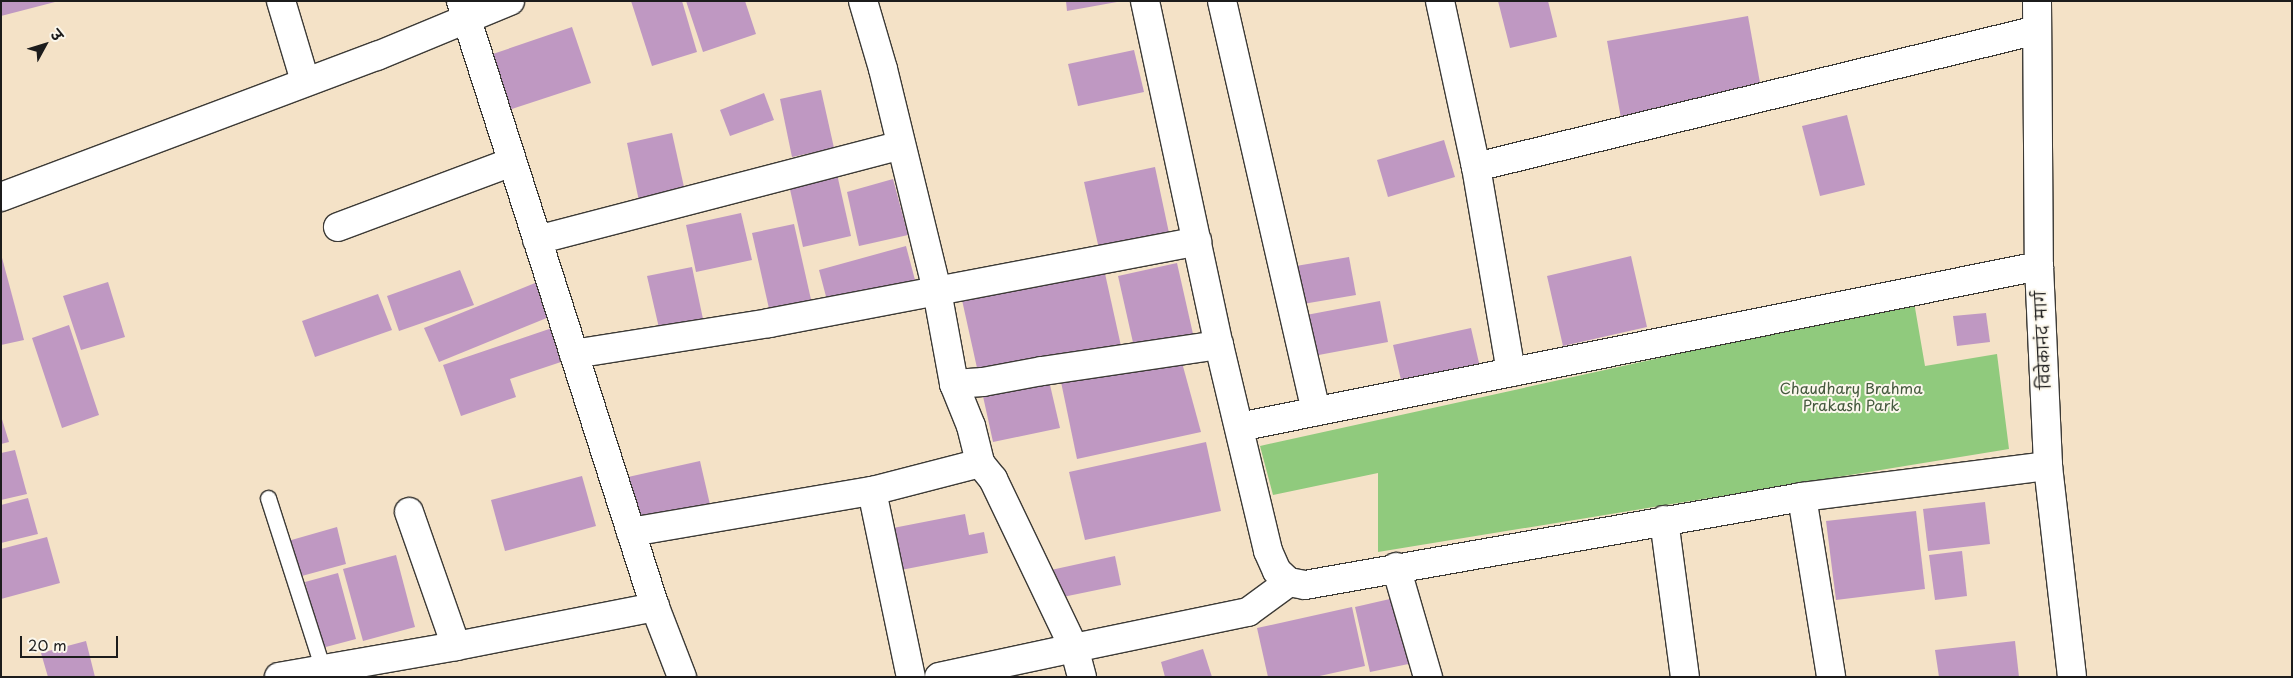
<!DOCTYPE html>
<meta charset="utf-8">
<style>
body{margin:0}
#map{position:relative;width:2293px;height:678px;overflow:hidden;background:#f4e2c7;font-family:"Playpen Sans","Playpen Sans Deva",sans-serif}
div>[style]{position:absolute}
.green>*{inset:0;background:#90ca7d}
.building>*{inset:0;background:#bf98c2}
.roads{filter:drop-shadow(1px 0 #3c3a36) drop-shadow(-1px 0 #3c3a36) drop-shadow(0 1px #3c3a36) drop-shadow(0 -1px #3c3a36)}
.lane>*{height:15px;margin:-7.5px;padding:0 7.5px;transform-origin:7.5px;border-radius:7.5px;background:#fff}
.street>*{height:28px;margin:-14px;padding:0 14px;transform-origin:14px;border-radius:14px;background:#fff}
.secondary>*{height:28px;margin:-14px;padding:0 14px;transform-origin:14px;border-radius:14px;background:#fff}
span{translate:-50% -50%;white-space:nowrap;text-align:center;line-height:1.15;-webkit-text-stroke:4px #fbf7ec;paint-order:stroke}
.street-label{font-size:15px;color:#1c1c1c}
.park-label{font-size:15px;color:#45593e}
.frame{position:absolute;inset:0;border:2px solid #1c1c1c;pointer-events:none}
.north{position:absolute;left:20px;top:20px;width:50px;height:50px;-webkit-text-stroke:4px #fbf7ec;paint-order:stroke;rotate:51deg;font-size:14px;font-weight:700;line-height:20px;text-align:center;color:#1c1c1c}
.north::after{content:'';display:block;margin:auto;width:18px;height:22px;background:#1c1c1c;clip-path:polygon(50% 0,100% 100%,50% 72%,0 100%)}
.scale{position:absolute;left:20px;top:636px;width:98px;height:22px;box-sizing:border-box;border:2px solid #1c1c1c;border-top:0;padding-left:6px;font-size:15px;line-height:18px;white-space:nowrap;color:#1c1c1c;-webkit-text-stroke:4px #fbf7ec;paint-order:stroke}
</style>
<div id="map">
<div class="green">
<div style="clip-path:polygon(1914px 302px,1925px 366px,1997px 354px,2009px 449px,1378px 552px,1378px 473px,1273px 495px,1260px 446px)"></div>
</div>
<div class="building">
<div style="clip-path:polygon(1px 1px,55px 1px,55px 2px,1px 16px)"></div>
<div style="clip-path:polygon(631px 1px,682px 1px,697px 52px,652px 66px)"></div>
<div style="clip-path:polygon(686px 1px,745px 1px,756px 34px,703px 52px)"></div>
<div style="clip-path:polygon(1066px 1px,1117px 1px,1117px 2px,1067px 11px)"></div>
<div style="clip-path:polygon(1498px 1px,1548px 1px,1557px 37px,1510px 48px)"></div>
<div style="clip-path:polygon(1748px 16px,1762px 94px,1621px 118px,1607px 41px)"></div>
<div style="clip-path:polygon(572px 27px,591px 83px,506px 111px,487px 56px)"></div>
<div style="clip-path:polygon(1134px 50px,1144px 92px,1078px 106px,1068px 64px)"></div>
<div style="clip-path:polygon(821px 90px,834px 148px,792px 157px,780px 99px)"></div>
<div style="clip-path:polygon(764px 93px,774px 120px,730px 136px,720px 110px)"></div>
<div style="clip-path:polygon(1847px 115px,1865px 185px,1820px 196px,1802px 126px)"></div>
<div style="clip-path:polygon(672px 133px,686px 196px,640px 206px,627px 143px)"></div>
<div style="clip-path:polygon(1444px 140px,1455px 177px,1388px 197px,1377px 160px)"></div>
<div style="clip-path:polygon(1155px 167px,1169px 233px,1099px 249px,1084px 182px)"></div>
<div style="clip-path:polygon(837px 174px,851px 236px,803px 247px,789px 185px)"></div>
<div style="clip-path:polygon(893px 179px,908px 235px,859px 246px,847px 192px)"></div>
<div style="clip-path:polygon(741px 213px,752px 260px,696px 272px,686px 225px)"></div>
<div style="clip-path:polygon(794px 224px,812px 304px,770px 313px,752px 233px)"></div>
<div style="clip-path:polygon(906px 246px,915px 280px,828px 304px,819px 270px)"></div>
<div style="clip-path:polygon(1px 254px,24px 340px,1px 345px)"></div>
<div style="clip-path:polygon(1631px 256px,1647px 327px,1563px 346px,1547px 276px)"></div>
<div style="clip-path:polygon(1349px 257px,1356px 295px,1297px 305px,1290px 267px)"></div>
<div style="clip-path:polygon(1177px 263px,1193px 334px,1134px 347px,1118px 276px)"></div>
<div style="clip-path:polygon(692px 267px,703px 319px,659px 328px,647px 276px)"></div>
<div style="clip-path:polygon(1104px 269px,1121px 346px,979px 377px,962px 300px)"></div>
<div style="clip-path:polygon(460px 270px,474px 305px,399px 331px,387px 296px)"></div>
<div style="clip-path:polygon(540px 281px,554px 315px,439px 362px,424px 328px)"></div>
<div style="clip-path:polygon(108px 282px,125px 337px,81px 350px,63px 296px)"></div>
<div style="clip-path:polygon(378px 294px,392px 330px,315px 357px,302px 321px)"></div>
<div style="clip-path:polygon(1380px 301px,1388px 342px,1308px 357px,1301px 316px)"></div>
<div style="clip-path:polygon(1986px 313px,1990px 342px,1957px 346px,1953px 316px)"></div>
<div style="clip-path:polygon(69px 325px,99px 415px,62px 428px,32px 338px)"></div>
<div style="clip-path:polygon(555px 327px,567px 360px,510px 379px,516px 397px,461px 416px,443px 365px)"></div>
<div style="clip-path:polygon(1471px 328px,1482px 376px,1404px 393px,1393px 345px)"></div>
<div style="clip-path:polygon(1181px 359px,1201px 432px,1077px 459px,1060px 377px)"></div>
<div style="clip-path:polygon(1047px 372px,1060px 428px,993px 442px,981px 387px)"></div>
<div style="clip-path:polygon(1px 416px,9px 442px,1px 444px)"></div>
<div style="clip-path:polygon(1206px 442px,1221px 511px,1085px 540px,1069px 472px)"></div>
<div style="clip-path:polygon(15px 450px,27px 494px,1px 500px,1px 453px)"></div>
<div style="clip-path:polygon(700px 461px,711px 509px,639px 525px,628px 477px)"></div>
<div style="clip-path:polygon(582px 476px,596px 526px,505px 551px,491px 500px)"></div>
<div style="clip-path:polygon(28px 498px,38px 534px,1px 543px,1px 505px)"></div>
<div style="clip-path:polygon(1985px 502px,1990px 544px,1928px 551px,1923px 509px)"></div>
<div style="clip-path:polygon(1916px 511px,1925px 589px,1836px 600px,1826px 521px)"></div>
<div style="clip-path:polygon(965px 514px,969px 535px,984px 532px,988px 553px,901px 570px,893px 528px)"></div>
<div style="clip-path:polygon(337px 527px,346px 564px,298px 577px,288px 541px)"></div>
<div style="clip-path:polygon(47px 537px,60px 583px,1px 599px,1px 549px)"></div>
<div style="clip-path:polygon(1962px 551px,1967px 596px,1935px 600px,1929px 555px)"></div>
<div style="clip-path:polygon(396px 555px,415px 627px,363px 641px,343px 569px)"></div>
<div style="clip-path:polygon(1115px 556px,1121px 585px,1058px 598px,1051px 570px)"></div>
<div style="clip-path:polygon(338px 573px,356px 639px,322px 648px,305px 582px)"></div>
<div style="clip-path:polygon(1403px 596px,1418px 662px,1370px 672px,1355px 607px)"></div>
<div style="clip-path:polygon(1352px 607px,1365px 666px,1315px 677px,1268px 677px,1257px 628px)"></div>
<div style="clip-path:polygon(86px 641px,95px 677px,48px 677px,41px 653px)"></div>
<div style="clip-path:polygon(2015px 641px,2019px 677px,1939px 677px,1935px 650px)"></div>
<div style="clip-path:polygon(1203px 649px,1212px 677px,1165px 677px,1161px 662px)"></div>
</div>
<div class="roads">
<div class="lane">
<div style="left:268px;top:498px;width:180px;rotate:72.2deg"></div>
</div>
<div class="street">
<div style="left:281px;top:1px;width:84px;rotate:73.3deg"></div>
<div style="left:461px;top:1px;width:636px;rotate:72.25deg"></div>
<div style="left:655px;top:607px;width:75px;rotate:68.9deg"></div>
<div style="left:863px;top:1px;width:71px;rotate:73.6deg"></div>
<div style="left:883px;top:69px;width:228px;rotate:76.3deg"></div>
<div style="left:937px;top:291px;width:95px;rotate:79.6deg"></div>
<div style="left:954px;top:384px;width:45px;rotate:68deg"></div>
<div style="left:971px;top:426px;width:38px;rotate:76deg"></div>
<div style="left:1145px;top:1px;width:352px;rotate:77.9deg"></div>
<div style="left:1219px;top:345px;width:212px;rotate:76.6deg"></div>
<div style="left:1268px;top:551px;width:22px;rotate:66deg"></div>
<div style="left:1277px;top:571px;width:16px;rotate:43deg"></div>
<div style="left:1289px;top:582px;width:16px;rotate:11deg"></div>
<div style="left:1305px;top:585px;width:505px;rotate:-10.04deg"></div>
<div style="left:1802px;top:497px;width:248px;rotate:-7.2deg"></div>
<div style="left:1222px;top:1px;width:421px;rotate:77.1deg"></div>
<div style="left:1440px;top:1px;width:170px;rotate:77.8deg"></div>
<div style="left:1476px;top:167px;width:208px;rotate:80.3deg"></div>
<div style="left:1476px;top:167px;width:577px;rotate:-13.72deg"></div>
<div style="left:1px;top:197px;width:402px;rotate:-20.6deg"></div>
<div style="left:377px;top:56px;width:144px;rotate:-22.5deg"></div>
<div style="left:338px;top:227px;width:186px;rotate:-20.5deg"></div>
<div style="left:537px;top:240px;width:376px;rotate:-14.6deg"></div>
<div style="left:574px;top:354px;width:197px;rotate:-9deg"></div>
<div style="left:769px;top:323px;width:436px;rotate:-10.8deg"></div>
<div style="left:954px;top:384px;width:29px;rotate:-4deg"></div>
<div style="left:983px;top:382px;width:60px;rotate:-10.6deg"></div>
<div style="left:1042px;top:371px;width:179px;rotate:-8.4deg"></div>
<div style="left:1239px;top:427px;width:816px;rotate:-11.38deg"></div>
<div style="left:872px;top:491px;width:190px;rotate:78.2deg"></div>
<div style="left:1802px;top:497px;width:182px;rotate:80.8deg"></div>
<div style="left:409px;top:512px;width:142px;rotate:70.7deg"></div>
<div style="left:1664px;top:520px;width:158px;rotate:82.4deg"></div>
<div style="left:631px;top:532px;width:244px;rotate:-9.7deg"></div>
<div style="left:872px;top:491px;width:112px;rotate:-14.5deg"></div>
<div style="left:980px;top:463px;width:21px;rotate:51deg"></div>
<div style="left:993px;top:479px;width:187px;rotate:64.4deg"></div>
<div style="left:1074px;top:648px;width:138px;rotate:167.9deg"></div>
<div style="left:1396px;top:567px;width:115px;rotate:73.8deg"></div>
<div style="left:279px;top:677px;width:180px;rotate:-9.9deg"></div>
<div style="left:456px;top:646px;width:203px;rotate:-11.1deg"></div>
<div style="left:1082px;top:677px;width:30px;rotate:-105deg"></div>
<div style="left:1074px;top:648px;width:178px;rotate:-11.7deg"></div>
<div style="left:1248px;top:612px;width:51px;rotate:-36.2deg"></div>
</div>
<div class="secondary">
<div style="left:2037px;top:1px;width:265px;rotate:89.6deg"></div>
<div style="left:2039px;top:266px;width:200px;rotate:87.4deg"></div>
<div style="left:2048px;top:466px;width:212px;rotate:83.5deg"></div>
</div>
</div>
<div class="street-label">
<span style="left:2042px;top:340px;rotate:-93deg">विवेकानंद मार्ग</span>
</div>
<div class="park-label">
<span style="left:1851px;top:396px">Chaudhary Brahma<br>Prakash Park</span>
</div>
<div class="frame"></div>
<div class="north">उ</div>
<div class="scale">20 m</div>
</div>
